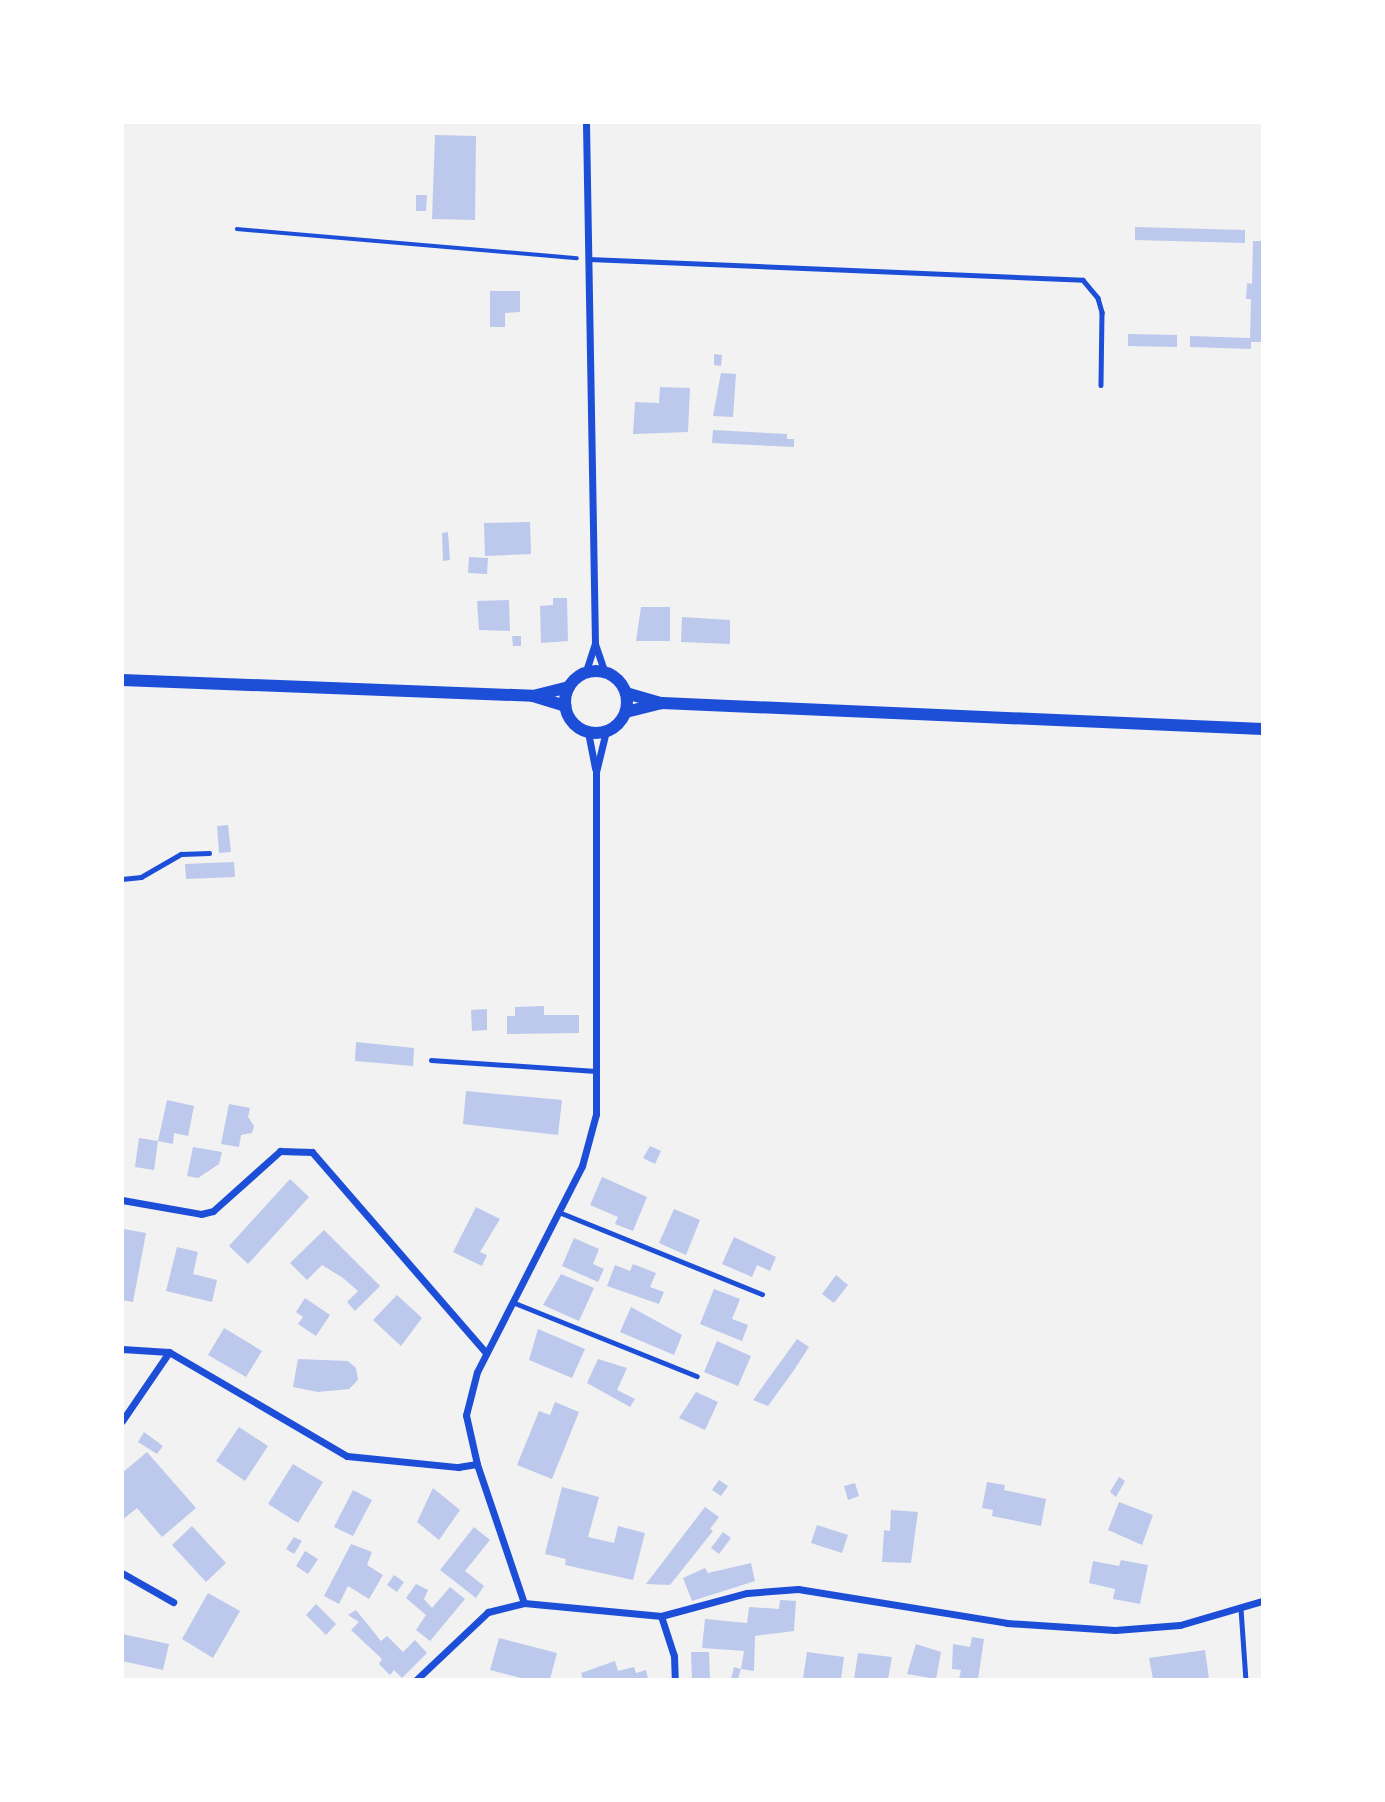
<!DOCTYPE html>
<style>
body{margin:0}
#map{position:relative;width:1385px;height:1802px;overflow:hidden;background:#f2f2f2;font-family:"DM Sans",sans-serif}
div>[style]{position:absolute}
.building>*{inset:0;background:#bdc9ec}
.path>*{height:3.5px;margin:-1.75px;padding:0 1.75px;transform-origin:1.75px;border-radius:1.75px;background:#1d4ed8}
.service>*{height:4.5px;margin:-2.25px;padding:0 2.25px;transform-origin:2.25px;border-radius:2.25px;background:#1d4ed8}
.minor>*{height:7px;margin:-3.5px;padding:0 3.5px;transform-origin:3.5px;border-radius:3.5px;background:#1d4ed8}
.secondary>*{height:12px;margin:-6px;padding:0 6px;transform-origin:6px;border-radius:6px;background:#1d4ed8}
.secondary>.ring{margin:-6px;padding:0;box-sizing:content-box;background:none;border:12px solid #1d4ed8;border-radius:50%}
span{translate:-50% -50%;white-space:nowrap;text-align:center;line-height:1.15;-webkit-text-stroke:7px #fff;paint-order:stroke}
.frame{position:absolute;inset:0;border:124px solid #fff;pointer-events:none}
</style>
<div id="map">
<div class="building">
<div style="clip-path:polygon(435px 135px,476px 136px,475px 220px,432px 219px)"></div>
<div style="clip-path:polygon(416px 195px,427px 195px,426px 211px,416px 211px)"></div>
<div style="clip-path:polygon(1135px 227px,1245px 230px,1245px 243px,1135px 240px)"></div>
<div style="clip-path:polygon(1253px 241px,1262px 241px,1262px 342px,1251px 342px,1251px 349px,1190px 347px,1190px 336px,1250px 338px,1251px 299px,1246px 299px,1247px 283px,1252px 284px)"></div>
<div style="clip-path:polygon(490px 291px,520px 291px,520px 312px,505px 313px,505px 327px,490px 327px)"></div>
<div style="clip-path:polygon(1128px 334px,1177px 335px,1177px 347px,1128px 346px)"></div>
<div style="clip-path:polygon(714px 354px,722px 355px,721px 366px,714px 365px)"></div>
<div style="clip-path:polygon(721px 373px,736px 374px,733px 417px,713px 416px)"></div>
<div style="clip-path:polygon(660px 387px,690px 388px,688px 432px,633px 434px,635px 402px,659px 403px)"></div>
<div style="clip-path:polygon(713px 430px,787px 434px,787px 439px,794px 439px,794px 447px,712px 443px)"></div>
<div style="clip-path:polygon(530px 522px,531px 554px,485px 556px,484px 523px)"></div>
<div style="clip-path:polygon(448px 532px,450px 560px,443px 561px,442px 533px)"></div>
<div style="clip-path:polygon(469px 557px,488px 558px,487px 574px,468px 573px)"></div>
<div style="clip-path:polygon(553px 598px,567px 598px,568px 641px,541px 643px,540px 606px,553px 605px)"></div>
<div style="clip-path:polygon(509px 600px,510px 631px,479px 630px,477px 601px)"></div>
<div style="clip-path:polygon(641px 607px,670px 607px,670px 641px,636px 641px)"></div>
<div style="clip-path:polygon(682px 617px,730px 620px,730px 644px,681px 642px)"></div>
<div style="clip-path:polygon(512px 636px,521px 636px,521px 646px,513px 646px)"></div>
<div style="clip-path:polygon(228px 825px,231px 852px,219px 853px,217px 826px)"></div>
<div style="clip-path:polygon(234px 862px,235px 877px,186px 879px,185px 864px)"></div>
<div style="clip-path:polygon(544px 1006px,544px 1015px,579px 1015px,579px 1033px,507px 1034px,507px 1016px,515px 1016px,515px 1007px)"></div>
<div style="clip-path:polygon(487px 1009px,487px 1030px,472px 1031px,471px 1010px)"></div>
<div style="clip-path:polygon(356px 1042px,414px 1048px,413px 1066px,355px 1061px)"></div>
<div style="clip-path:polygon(466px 1091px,562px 1100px,558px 1135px,463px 1124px)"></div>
<div style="clip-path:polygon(167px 1100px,194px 1106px,188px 1136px,174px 1133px,173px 1144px,158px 1141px)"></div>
<div style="clip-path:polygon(229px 1104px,250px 1108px,248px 1117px,254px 1126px,252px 1133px,241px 1135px,239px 1147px,221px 1144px)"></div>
<div style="clip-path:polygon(139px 1138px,158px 1141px,154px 1170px,135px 1167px)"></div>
<div style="clip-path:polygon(650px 1146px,661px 1151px,655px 1164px,643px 1158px)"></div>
<div style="clip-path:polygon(193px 1147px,222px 1152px,219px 1164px,198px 1178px,187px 1176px)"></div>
<div style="clip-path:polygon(602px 1177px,647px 1197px,633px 1231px,615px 1224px,618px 1217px,590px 1205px)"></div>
<div style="clip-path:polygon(290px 1179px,309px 1197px,248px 1264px,229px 1246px)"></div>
<div style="clip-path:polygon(476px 1207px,500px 1219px,480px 1252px,487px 1255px,482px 1266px,453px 1252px)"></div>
<div style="clip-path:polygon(674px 1209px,700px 1220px,686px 1255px,659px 1243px)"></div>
<div style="clip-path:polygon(124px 1229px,146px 1233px,133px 1302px,122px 1300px)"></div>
<div style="clip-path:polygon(324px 1230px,380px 1286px,355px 1311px,347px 1302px,358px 1291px,343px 1278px,322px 1265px,307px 1280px,290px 1263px)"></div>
<div style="clip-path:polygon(734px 1237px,776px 1257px,770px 1271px,757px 1265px,752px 1277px,722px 1264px)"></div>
<div style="clip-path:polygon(574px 1238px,599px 1249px,593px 1264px,604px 1269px,598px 1282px,562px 1266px)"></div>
<div style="clip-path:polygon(177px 1247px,198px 1252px,193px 1274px,217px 1280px,212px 1302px,166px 1291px)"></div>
<div style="clip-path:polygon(633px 1264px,656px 1273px,650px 1287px,664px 1292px,659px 1304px,607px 1286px,615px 1265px,630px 1271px)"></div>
<div style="clip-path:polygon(561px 1274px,594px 1288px,579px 1321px,543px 1305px)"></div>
<div style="clip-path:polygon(836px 1275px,848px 1285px,834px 1303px,822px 1294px)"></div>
<div style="clip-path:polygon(714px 1289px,740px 1299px,732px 1319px,748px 1325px,742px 1341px,700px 1324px)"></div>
<div style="clip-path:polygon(397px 1295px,422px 1318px,401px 1346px,373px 1320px)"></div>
<div style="clip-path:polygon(305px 1298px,330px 1315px,316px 1336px,298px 1324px,303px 1317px,296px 1312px)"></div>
<div style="clip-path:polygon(631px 1307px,682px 1335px,674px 1355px,620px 1332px)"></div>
<div style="clip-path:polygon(224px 1328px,262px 1351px,246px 1377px,208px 1355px)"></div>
<div style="clip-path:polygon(538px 1329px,585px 1349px,572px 1378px,529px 1360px)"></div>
<div style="clip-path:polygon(797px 1339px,809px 1347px,794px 1370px,768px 1406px,753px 1400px)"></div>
<div style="clip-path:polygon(717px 1341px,751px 1356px,738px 1386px,704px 1372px)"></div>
<div style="clip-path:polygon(298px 1359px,348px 1361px,356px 1368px,358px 1380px,349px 1389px,318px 1392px,293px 1387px)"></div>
<div style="clip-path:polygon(598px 1359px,627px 1368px,617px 1390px,635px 1399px,630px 1407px,587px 1383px)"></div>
<div style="clip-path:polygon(696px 1392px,718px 1402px,705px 1430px,679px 1418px)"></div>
<div style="clip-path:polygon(555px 1402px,579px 1412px,552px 1479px,517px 1465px,539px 1411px,550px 1415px)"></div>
<div style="clip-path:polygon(239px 1427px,268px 1446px,245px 1481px,216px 1461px)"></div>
<div style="clip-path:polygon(144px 1432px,163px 1446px,157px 1454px,138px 1442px)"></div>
<div style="clip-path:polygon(147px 1452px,196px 1508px,162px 1537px,137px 1508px,122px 1520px,122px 1473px)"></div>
<div style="clip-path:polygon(293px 1464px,323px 1482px,298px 1523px,268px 1504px)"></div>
<div style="clip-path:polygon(1119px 1477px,1125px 1481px,1116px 1497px,1110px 1492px)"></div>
<div style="clip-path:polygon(719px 1480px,728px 1486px,721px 1496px,712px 1490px)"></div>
<div style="clip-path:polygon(987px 1482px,1005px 1485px,1004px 1490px,1046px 1499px,1041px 1526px,992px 1516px,993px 1510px,982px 1508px)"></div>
<div style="clip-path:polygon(855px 1483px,859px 1496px,848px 1500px,844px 1486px)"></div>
<div style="clip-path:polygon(562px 1487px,599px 1497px,588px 1537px,614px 1543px,618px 1526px,645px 1533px,633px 1580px,565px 1565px,566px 1559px,545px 1554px)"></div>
<div style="clip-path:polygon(433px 1488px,460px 1510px,439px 1540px,417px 1522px)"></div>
<div style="clip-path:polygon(353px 1490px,372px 1500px,353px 1536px,334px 1527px)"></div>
<div style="clip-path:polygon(1119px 1502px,1153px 1515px,1142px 1545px,1108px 1530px)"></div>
<div style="clip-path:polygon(705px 1507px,719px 1517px,710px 1529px,713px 1531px,670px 1585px,646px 1584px)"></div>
<div style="clip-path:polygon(891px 1510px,918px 1512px,911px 1563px,882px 1562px,884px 1530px,890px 1531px)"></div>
<div style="clip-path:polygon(817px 1525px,848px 1535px,842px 1553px,811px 1543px)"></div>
<div style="clip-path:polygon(192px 1526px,226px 1563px,206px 1582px,172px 1545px)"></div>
<div style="clip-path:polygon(474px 1527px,490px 1540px,465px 1571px,484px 1586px,476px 1598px,440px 1570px)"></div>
<div style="clip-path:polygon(723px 1532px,731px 1538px,719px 1554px,711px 1548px)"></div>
<div style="clip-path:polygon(294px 1537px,302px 1541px,294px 1554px,286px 1549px)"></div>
<div style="clip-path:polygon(351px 1544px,372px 1552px,367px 1565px,383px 1575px,369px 1599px,348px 1586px,339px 1604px,324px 1596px)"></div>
<div style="clip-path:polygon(305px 1551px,318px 1559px,308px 1574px,296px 1566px)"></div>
<div style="clip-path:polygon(1121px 1560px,1148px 1565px,1140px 1604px,1113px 1599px,1115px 1589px,1089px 1583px,1093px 1561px,1119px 1566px)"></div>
<div style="clip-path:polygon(751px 1563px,755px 1581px,692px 1601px,683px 1578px,705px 1568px,708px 1573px)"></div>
<div style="clip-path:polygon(394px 1575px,404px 1582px,397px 1592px,387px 1585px)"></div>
<div style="clip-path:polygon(416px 1584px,428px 1590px,424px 1599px,432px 1608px,450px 1587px,465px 1599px,430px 1641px,416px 1630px,426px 1615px,406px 1598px)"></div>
<div style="clip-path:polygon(208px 1593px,240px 1611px,213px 1658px,182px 1639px)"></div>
<div style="clip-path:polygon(780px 1600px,796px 1601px,794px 1631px,755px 1636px,754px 1671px,741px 1669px,744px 1651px,702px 1648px,705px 1619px,747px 1623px,749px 1607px,779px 1609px)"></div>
<div style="clip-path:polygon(316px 1604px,336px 1624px,326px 1635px,306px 1615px)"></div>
<div style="clip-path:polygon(356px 1610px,381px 1641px,387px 1636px,403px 1652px,415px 1640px,427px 1653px,402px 1678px,394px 1670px,390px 1675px,379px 1664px,382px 1659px,351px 1630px,359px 1622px,348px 1615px)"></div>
<div style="clip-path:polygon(122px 1634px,169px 1644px,163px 1670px,122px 1661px)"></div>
<div style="clip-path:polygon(972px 1637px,984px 1639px,978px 1679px,959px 1679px,961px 1670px,952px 1669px,953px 1644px,970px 1647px)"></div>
<div style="clip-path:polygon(499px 1638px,557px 1653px,550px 1679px,525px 1679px,490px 1670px)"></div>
<div style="clip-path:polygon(916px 1644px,941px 1652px,936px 1679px,907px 1674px)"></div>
<div style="clip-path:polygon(1205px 1650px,1209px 1679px,1153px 1679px,1149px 1658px)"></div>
<div style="clip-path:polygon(691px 1652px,709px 1652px,710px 1679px,692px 1679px)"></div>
<div style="clip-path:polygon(807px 1652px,844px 1657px,841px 1679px,803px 1679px)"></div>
<div style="clip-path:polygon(858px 1653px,892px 1657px,888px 1679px,854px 1679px)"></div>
<div style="clip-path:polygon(615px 1661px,618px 1671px,634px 1667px,636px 1673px,646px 1670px,648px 1679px,583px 1679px,581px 1673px)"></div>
<div style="clip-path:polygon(734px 1667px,741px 1669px,738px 1679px,731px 1679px)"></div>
</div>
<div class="path">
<div style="left:237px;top:229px;width:341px;rotate:4.9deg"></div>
</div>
<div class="service">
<div style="left:589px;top:259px;width:494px;rotate:2.4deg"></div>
<div style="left:1083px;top:280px;width:23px;rotate:50deg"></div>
<div style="left:1098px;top:298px;width:15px;rotate:74deg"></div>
<div style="left:1102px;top:312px;width:73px;rotate:90.8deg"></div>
<div style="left:122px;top:879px;width:19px;rotate:-6deg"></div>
<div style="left:141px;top:877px;width:46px;rotate:-29.9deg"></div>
<div style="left:181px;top:854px;width:28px;rotate:-2deg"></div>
<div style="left:431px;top:1060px;width:165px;rotate:3.8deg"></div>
<div style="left:559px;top:1212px;width:219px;rotate:22deg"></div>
<div style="left:515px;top:1303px;width:196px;rotate:21.9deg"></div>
<div style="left:1241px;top:1609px;width:71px;rotate:86deg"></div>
</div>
<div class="minor">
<div style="left:595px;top:644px;width:31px;rotate:71deg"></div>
<div style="left:585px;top:674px;width:32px;rotate:-72deg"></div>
<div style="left:595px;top:644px;width:522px;rotate:-90.99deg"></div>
<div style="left:588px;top:732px;width:37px;rotate:79deg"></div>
<div style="left:122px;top:1200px;width:80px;rotate:10deg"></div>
<div style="left:201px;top:1214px;width:12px;rotate:-14deg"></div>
<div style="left:213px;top:1211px;width:90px;rotate:-41.8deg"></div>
<div style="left:280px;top:1151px;width:32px;rotate:2deg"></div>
<div style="left:312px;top:1152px;width:266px;rotate:49.1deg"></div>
<div style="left:122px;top:1349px;width:47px;rotate:3.7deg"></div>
<div style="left:169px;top:1352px;width:206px;rotate:30.3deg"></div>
<div style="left:347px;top:1456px;width:112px;rotate:5.7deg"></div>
<div style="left:458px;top:1467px;width:19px;rotate:-9deg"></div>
<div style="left:122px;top:1421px;width:83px;rotate:-55.7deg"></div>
<div style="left:122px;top:1573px;width:59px;rotate:29.6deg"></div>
<div style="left:524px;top:1603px;width:147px;rotate:-108.7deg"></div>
<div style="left:477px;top:1464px;width:50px;rotate:-102.7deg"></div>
<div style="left:466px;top:1415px;width:44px;rotate:-75.7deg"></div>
<div style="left:477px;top:1372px;width:231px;rotate:-63deg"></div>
<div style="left:582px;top:1166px;width:54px;rotate:-74.9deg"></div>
<div style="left:596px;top:1114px;width:342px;rotate:-90deg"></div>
<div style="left:596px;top:772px;width:42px;rotate:-76.3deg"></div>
<div style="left:661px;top:1616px;width:42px;rotate:72deg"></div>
<div style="left:674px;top:1656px;width:24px;rotate:88deg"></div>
<div style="left:416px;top:1680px;width:99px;rotate:-43.4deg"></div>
<div style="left:488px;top:1612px;width:37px;rotate:-14deg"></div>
<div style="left:524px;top:1603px;width:138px;rotate:5.4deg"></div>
<div style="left:661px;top:1616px;width:89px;rotate:-15deg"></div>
<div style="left:747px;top:1593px;width:51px;rotate:-4.5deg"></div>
<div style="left:798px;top:1589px;width:212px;rotate:9.2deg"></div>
<div style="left:1007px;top:1623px;width:108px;rotate:3.7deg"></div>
<div style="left:1115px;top:1630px;width:65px;rotate:-4.4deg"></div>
<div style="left:1180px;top:1625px;width:85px;rotate:-16.3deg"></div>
</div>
<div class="secondary">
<div class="ring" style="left:565px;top:671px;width:50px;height:50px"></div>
<div style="left:122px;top:680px;width:411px;rotate:2.2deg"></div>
<div style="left:533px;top:696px;width:34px;rotate:17deg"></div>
<div style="left:626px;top:693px;width:37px;rotate:16deg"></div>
<div style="left:533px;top:696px;width:37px;rotate:-14deg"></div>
<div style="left:626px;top:712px;width:37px;rotate:-14deg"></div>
<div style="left:662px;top:703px;width:601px;rotate:2.48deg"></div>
</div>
<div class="frame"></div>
</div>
